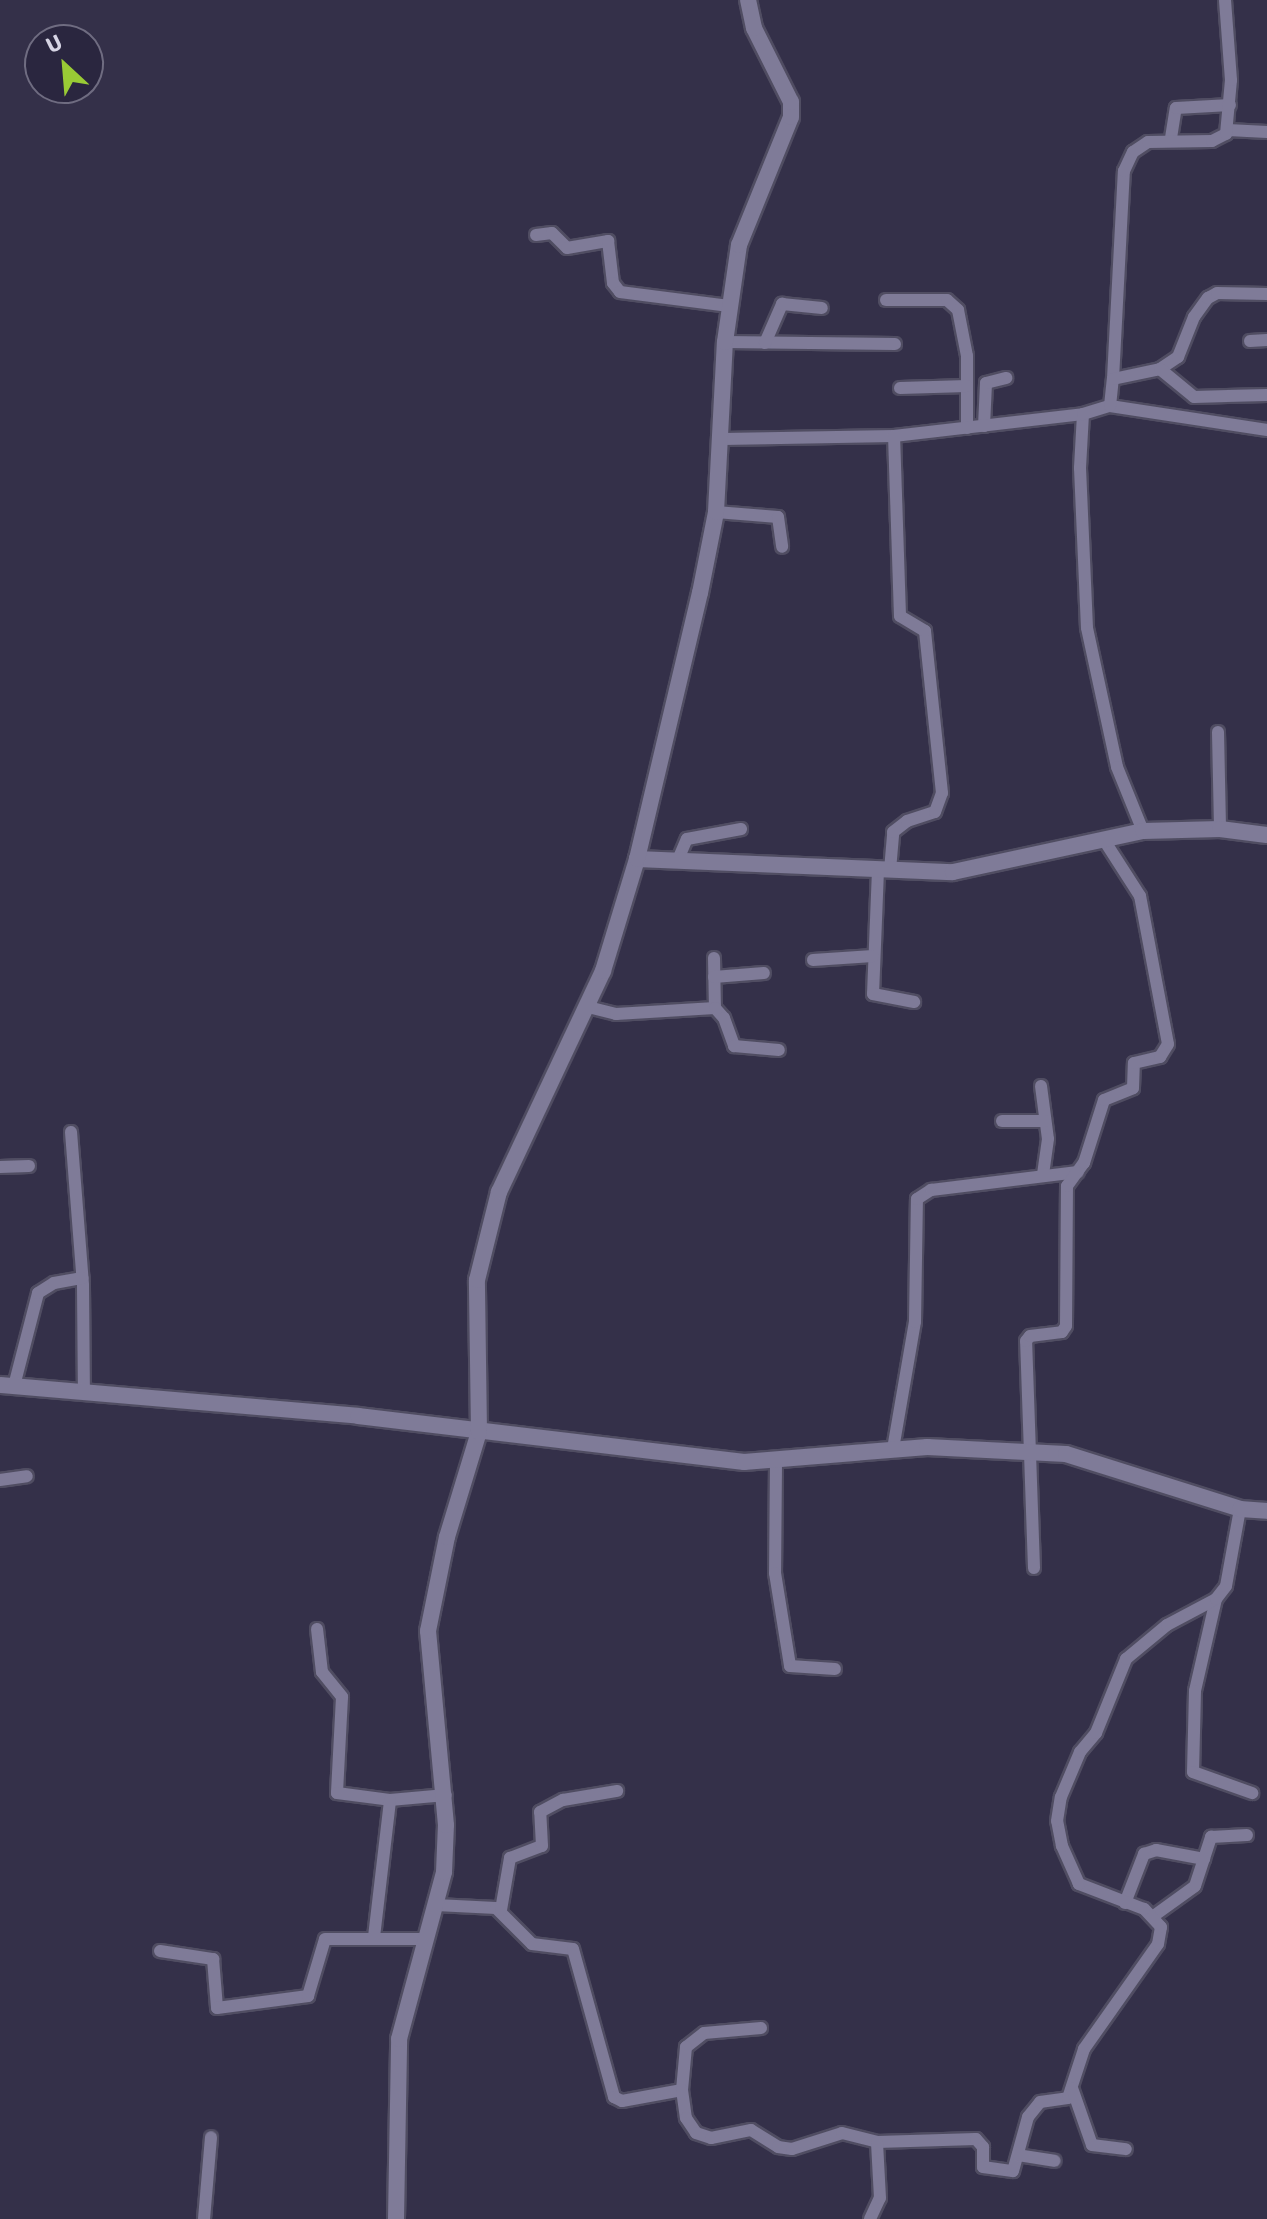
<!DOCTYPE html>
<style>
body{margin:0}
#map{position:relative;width:1267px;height:2219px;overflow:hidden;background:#343049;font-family:Signika,sans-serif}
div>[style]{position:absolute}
.roads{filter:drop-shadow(2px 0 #504d62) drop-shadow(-2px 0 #504d62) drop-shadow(0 2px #504d62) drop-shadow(0 -2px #504d62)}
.minor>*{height:12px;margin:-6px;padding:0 6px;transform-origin:6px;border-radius:6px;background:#7f7b98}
.tertiary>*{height:16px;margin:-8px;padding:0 8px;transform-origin:8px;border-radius:8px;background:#7f7b98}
span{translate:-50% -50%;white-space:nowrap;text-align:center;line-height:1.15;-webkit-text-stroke:6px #2a263f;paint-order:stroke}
.north{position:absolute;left:24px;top:24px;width:80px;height:80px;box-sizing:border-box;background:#2a263f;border:2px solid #6f6c81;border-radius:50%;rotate:334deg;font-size:22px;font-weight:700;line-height:32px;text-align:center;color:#d6d4e4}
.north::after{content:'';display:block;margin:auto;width:28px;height:36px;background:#99cb35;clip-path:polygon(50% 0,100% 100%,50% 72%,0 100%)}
</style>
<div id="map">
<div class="roads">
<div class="minor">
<div style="left:1228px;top:130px;width:39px;rotate:3deg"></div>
<div style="left:1171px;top:138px;width:30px;rotate:-81deg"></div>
<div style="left:1176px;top:108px;width:54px;rotate:-3.2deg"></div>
<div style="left:536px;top:235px;width:16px;rotate:-7deg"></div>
<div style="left:552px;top:233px;width:21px;rotate:45deg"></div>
<div style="left:567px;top:248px;width:42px;rotate:-9.7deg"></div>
<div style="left:608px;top:241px;width:42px;rotate:83.2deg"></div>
<div style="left:613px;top:283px;width:11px;rotate:52deg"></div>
<div style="left:620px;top:292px;width:110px;rotate:7.3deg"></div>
<div style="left:886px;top:300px;width:61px"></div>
<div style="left:947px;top:300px;width:15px;rotate:42deg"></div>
<div style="left:958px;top:310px;width:47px;rotate:78.9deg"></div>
<div style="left:967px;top:356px;width:72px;rotate:90deg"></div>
<div style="left:1250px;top:341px;width:17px;rotate:-3deg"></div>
<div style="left:725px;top:342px;width:170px;rotate:0.7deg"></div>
<div style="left:765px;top:343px;width:43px;rotate:-66.4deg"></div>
<div style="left:782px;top:304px;width:40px;rotate:5.7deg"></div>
<div style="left:1160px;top:369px;width:22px;rotate:-34deg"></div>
<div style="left:1178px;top:357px;width:43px;rotate:-68.2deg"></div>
<div style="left:1194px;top:317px;width:24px;rotate:-54deg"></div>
<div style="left:1208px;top:298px;width:10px;rotate:-29deg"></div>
<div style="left:1217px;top:293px;width:50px;rotate:1.1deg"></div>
<div style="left:1113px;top:379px;width:208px;rotate:-87deg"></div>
<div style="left:1124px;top:171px;width:21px;rotate:-65deg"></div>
<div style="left:1133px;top:152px;width:18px;rotate:-34deg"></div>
<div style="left:1148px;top:142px;width:64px;rotate:-0.9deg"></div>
<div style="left:1212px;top:141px;width:16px;rotate:-27deg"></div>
<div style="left:1226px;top:134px;width:54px;rotate:-84.7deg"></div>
<div style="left:1231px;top:80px;width:80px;rotate:-94.3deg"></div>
<div style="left:900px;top:388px;width:67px;rotate:-1.7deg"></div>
<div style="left:1110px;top:406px;width:159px;rotate:8.7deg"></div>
<div style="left:1083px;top:414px;width:54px;rotate:93.2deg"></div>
<div style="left:1080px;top:468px;width:160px;rotate:87.5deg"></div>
<div style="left:1087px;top:628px;width:142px;rotate:77.8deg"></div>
<div style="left:1117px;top:767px;width:69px;rotate:67.9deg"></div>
<div style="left:984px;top:426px;width:43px;rotate:-87.3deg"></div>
<div style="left:986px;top:383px;width:21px;rotate:-14deg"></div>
<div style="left:723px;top:439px;width:171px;rotate:-1deg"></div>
<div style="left:894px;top:436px;width:190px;rotate:-6.6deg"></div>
<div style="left:1083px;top:414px;width:28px;rotate:-17deg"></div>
<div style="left:1110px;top:406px;width:27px;rotate:-84deg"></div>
<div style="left:1113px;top:379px;width:48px;rotate:-12deg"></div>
<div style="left:1160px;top:369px;width:44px;rotate:39.5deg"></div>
<div style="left:1194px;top:397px;width:73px;rotate:-1.6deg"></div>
<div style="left:716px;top:512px;width:62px;rotate:4.6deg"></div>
<div style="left:778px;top:517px;width:30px;rotate:82deg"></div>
<div style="left:1218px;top:732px;width:97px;rotate:88.8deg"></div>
<div style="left:677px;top:862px;width:25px;rotate:-67deg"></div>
<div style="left:687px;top:839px;width:55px;rotate:-10.5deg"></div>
<div style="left:878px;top:870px;width:124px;rotate:92.3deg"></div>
<div style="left:873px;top:994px;width:42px;rotate:11deg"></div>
<div style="left:890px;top:870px;width:38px;rotate:-85deg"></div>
<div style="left:893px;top:832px;width:18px;rotate:-38deg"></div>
<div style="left:907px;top:821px;width:29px;rotate:-18deg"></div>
<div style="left:935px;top:812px;width:20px;rotate:-70deg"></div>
<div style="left:942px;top:793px;width:163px;rotate:-96deg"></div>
<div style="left:925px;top:631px;width:29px;rotate:-149deg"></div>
<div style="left:900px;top:616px;width:180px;rotate:-91.9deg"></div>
<div style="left:714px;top:958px;width:50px;rotate:88.9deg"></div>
<div style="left:813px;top:960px;width:60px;rotate:-3.8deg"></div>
<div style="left:714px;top:977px;width:50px;rotate:-4.6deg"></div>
<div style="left:588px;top:1007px;width:29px;rotate:14deg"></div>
<div style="left:616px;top:1014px;width:99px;rotate:-3.5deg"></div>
<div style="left:715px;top:1008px;width:13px;rotate:48deg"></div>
<div style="left:724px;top:1018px;width:30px;rotate:70deg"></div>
<div style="left:734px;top:1046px;width:45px;rotate:5.1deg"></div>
<div style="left:1041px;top:1086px;width:53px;rotate:82.5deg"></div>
<div style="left:1048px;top:1139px;width:36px;rotate:98deg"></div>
<div style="left:1002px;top:1121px;width:43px"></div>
<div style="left:71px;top:1132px;width:154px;rotate:85.5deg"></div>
<div style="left:83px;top:1286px;width:106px;rotate:89.5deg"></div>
<div style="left:0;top:1167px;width:29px;rotate:-2deg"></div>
<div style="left:14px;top:1386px;width:96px;rotate:-75.5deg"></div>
<div style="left:38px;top:1293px;width:19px;rotate:-32deg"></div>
<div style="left:54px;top:1283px;width:29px;rotate:-10deg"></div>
<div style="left:893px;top:1449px;width:129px;rotate:-80.2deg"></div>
<div style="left:915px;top:1322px;width:123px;rotate:-89.1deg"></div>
<div style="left:917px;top:1199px;width:17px;rotate:-33deg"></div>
<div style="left:931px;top:1190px;width:148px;rotate:-7deg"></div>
<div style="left:776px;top:1463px;width:110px;rotate:90.5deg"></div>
<div style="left:775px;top:1573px;width:94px;rotate:80.8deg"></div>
<div style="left:790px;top:1666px;width:45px;rotate:3.8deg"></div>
<div style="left:0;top:1480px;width:27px;rotate:-8deg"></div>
<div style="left:1034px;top:1568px;width:227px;rotate:-92deg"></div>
<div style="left:1026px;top:1341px;width:6px;rotate:-51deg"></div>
<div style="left:1030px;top:1336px;width:32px;rotate:-7deg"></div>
<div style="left:1062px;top:1332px;width:7px;rotate:-56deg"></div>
<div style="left:1066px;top:1326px;width:140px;rotate:-89.6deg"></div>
<div style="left:1067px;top:1186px;width:29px;rotate:-54deg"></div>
<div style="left:1084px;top:1163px;width:66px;rotate:-72.4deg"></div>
<div style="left:1104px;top:1100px;width:31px;rotate:-22deg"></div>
<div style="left:1133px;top:1088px;width:25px;rotate:-88deg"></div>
<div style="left:1134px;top:1063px;width:27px;rotate:-13deg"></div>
<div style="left:1160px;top:1057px;width:15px;rotate:-58deg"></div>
<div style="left:1168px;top:1044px;width:151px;rotate:-100.7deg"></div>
<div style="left:1140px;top:896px;width:63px;rotate:-122.7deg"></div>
<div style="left:1216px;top:1599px;width:94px;rotate:102.9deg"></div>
<div style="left:1195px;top:1691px;width:81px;rotate:91.4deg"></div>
<div style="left:1193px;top:1772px;width:63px;rotate:19.6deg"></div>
<div style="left:317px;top:1629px;width:43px;rotate:83.4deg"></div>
<div style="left:322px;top:1672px;width:32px;rotate:51deg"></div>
<div style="left:342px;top:1697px;width:96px;rotate:93deg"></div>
<div style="left:337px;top:1793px;width:53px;rotate:7.5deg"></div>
<div style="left:390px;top:1800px;width:56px;rotate:-5.1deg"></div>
<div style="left:1125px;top:1903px;width:53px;rotate:-68.8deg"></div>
<div style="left:1144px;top:1854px;width:13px;rotate:-18deg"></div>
<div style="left:1156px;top:1850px;width:49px;rotate:10.6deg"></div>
<div style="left:436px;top:1905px;width:60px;rotate:2.9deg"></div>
<div style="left:496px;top:1908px;width:51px;rotate:45deg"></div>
<div style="left:532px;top:1944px;width:41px;rotate:7deg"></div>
<div style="left:573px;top:1949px;width:154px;rotate:74.5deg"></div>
<div style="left:614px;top:2097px;width:9px;rotate:27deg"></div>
<div style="left:622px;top:2101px;width:61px;rotate:-10.4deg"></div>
<div style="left:501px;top:1910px;width:53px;rotate:-80.2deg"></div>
<div style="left:510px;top:1858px;width:34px;rotate:-21deg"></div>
<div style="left:542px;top:1846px;width:34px;rotate:-93deg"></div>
<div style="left:540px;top:1812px;width:26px;rotate:-28deg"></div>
<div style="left:563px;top:1800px;width:55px;rotate:-9.5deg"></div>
<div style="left:1155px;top:1915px;width:49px;rotate:-35.9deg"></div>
<div style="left:1195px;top:1886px;width:52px;rotate:-71.9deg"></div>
<div style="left:1211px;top:1837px;width:36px;rotate:-3deg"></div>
<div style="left:374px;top:1937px;width:138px;rotate:-83.3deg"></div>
<div style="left:160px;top:1951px;width:54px;rotate:8.6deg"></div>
<div style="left:213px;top:1959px;width:49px;rotate:85.3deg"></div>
<div style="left:217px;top:2008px;width:92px;rotate:-7.5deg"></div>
<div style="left:308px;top:1996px;width:59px;rotate:-73.4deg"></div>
<div style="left:325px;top:1939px;width:99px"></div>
<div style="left:761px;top:2028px;width:57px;rotate:175deg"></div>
<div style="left:704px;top:2033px;width:23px;rotate:142deg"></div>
<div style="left:686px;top:2047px;width:43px;rotate:95.3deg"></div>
<div style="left:682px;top:2090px;width:28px;rotate:82deg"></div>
<div style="left:686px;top:2118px;width:18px;rotate:56deg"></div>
<div style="left:696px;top:2133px;width:16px;rotate:18deg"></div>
<div style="left:711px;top:2138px;width:41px;rotate:-11.3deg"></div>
<div style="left:751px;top:2130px;width:32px;rotate:32deg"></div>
<div style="left:778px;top:2147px;width:14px;rotate:8deg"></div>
<div style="left:792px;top:2149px;width:52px;rotate:-17.7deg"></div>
<div style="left:842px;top:2133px;width:36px;rotate:14deg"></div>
<div style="left:877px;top:2142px;width:99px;rotate:-1.7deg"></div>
<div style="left:976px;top:2139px;width:11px;rotate:49deg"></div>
<div style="left:983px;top:2147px;width:20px;rotate:90deg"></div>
<div style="left:983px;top:2167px;width:30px;rotate:8deg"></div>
<div style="left:1013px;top:2171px;width:56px;rotate:-74.5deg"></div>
<div style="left:1028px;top:2117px;width:19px;rotate:-51deg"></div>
<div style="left:1040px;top:2102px;width:28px;rotate:-8deg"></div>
<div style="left:1068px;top:2098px;width:52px;rotate:-71.9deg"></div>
<div style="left:1084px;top:2049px;width:128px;rotate:-54.8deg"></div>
<div style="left:1158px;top:1944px;width:17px;rotate:-80deg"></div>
<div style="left:1161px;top:1927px;width:25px;rotate:-133deg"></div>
<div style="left:1144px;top:1909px;width:70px;rotate:-159deg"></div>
<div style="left:1079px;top:1884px;width:42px;rotate:-114.1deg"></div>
<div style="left:1062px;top:1846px;width:25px;rotate:-101deg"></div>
<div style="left:1057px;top:1821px;width:24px;rotate:-81deg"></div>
<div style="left:1061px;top:1797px;width:49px;rotate:-67.1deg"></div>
<div style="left:1080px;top:1752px;width:25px;rotate:-50deg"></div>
<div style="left:1096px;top:1733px;width:80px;rotate:-67.9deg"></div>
<div style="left:1126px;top:1659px;width:53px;rotate:-39.7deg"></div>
<div style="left:1167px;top:1625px;width:55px;rotate:-28deg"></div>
<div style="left:1216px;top:1599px;width:16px;rotate:-52deg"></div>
<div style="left:1226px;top:1586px;width:78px;rotate:-79.7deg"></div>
<div style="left:1072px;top:2088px;width:60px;rotate:70.7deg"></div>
<div style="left:1092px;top:2145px;width:34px;rotate:7deg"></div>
<div style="left:1018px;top:2155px;width:37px;rotate:9deg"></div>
<div style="left:204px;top:2219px;width:82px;rotate:-85.1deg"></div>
<div style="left:870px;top:2219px;width:23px;rotate:-65deg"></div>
<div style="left:880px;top:2198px;width:56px;rotate:-93.1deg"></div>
</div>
<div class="tertiary">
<div style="left:637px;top:859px;width:316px;rotate:2.4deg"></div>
<div style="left:953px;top:872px;width:194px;rotate:-12.2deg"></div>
<div style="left:1143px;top:831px;width:77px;rotate:-1.5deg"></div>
<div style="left:1220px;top:829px;width:47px;rotate:7.3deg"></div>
<div style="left:0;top:1385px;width:359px;rotate:4.9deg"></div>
<div style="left:358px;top:1416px;width:389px;rotate:6.8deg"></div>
<div style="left:744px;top:1462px;width:184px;rotate:-4.7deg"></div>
<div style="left:927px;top:1447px;width:139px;rotate:2.9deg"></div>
<div style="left:1066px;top:1454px;width:182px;rotate:17.5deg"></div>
<div style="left:1240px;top:1509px;width:27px;rotate:4deg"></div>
<div style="left:396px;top:2219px;width:180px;rotate:-89deg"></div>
<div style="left:399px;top:2039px;width:173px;rotate:-74.9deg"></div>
<div style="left:444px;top:1872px;width:47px;rotate:-87.6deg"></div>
<div style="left:446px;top:1825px;width:195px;rotate:-95.3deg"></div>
<div style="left:428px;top:1631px;width:96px;rotate:-78.6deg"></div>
<div style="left:447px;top:1537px;width:110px;rotate:-73.1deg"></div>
<div style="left:479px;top:1432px;width:152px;rotate:-90.8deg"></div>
<div style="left:477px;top:1280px;width:91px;rotate:-76deg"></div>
<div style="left:499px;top:1192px;width:244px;rotate:-64.8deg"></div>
<div style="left:603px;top:971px;width:117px;rotate:-73.1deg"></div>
<div style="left:637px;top:859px;width:273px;rotate:-76.7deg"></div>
<div style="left:700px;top:593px;width:83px;rotate:-78.8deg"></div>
<div style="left:716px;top:512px;width:170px;rotate:-87deg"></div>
<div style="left:725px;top:342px;width:98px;rotate:-81.8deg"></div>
<div style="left:739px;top:245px;width:138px;rotate:-67.9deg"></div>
<div style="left:791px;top:117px;width:15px;rotate:-90deg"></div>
<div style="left:791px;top:102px;width:83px;rotate:-116.6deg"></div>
<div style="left:754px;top:28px;width:29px;rotate:-102deg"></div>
</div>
</div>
<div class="north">U</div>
</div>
